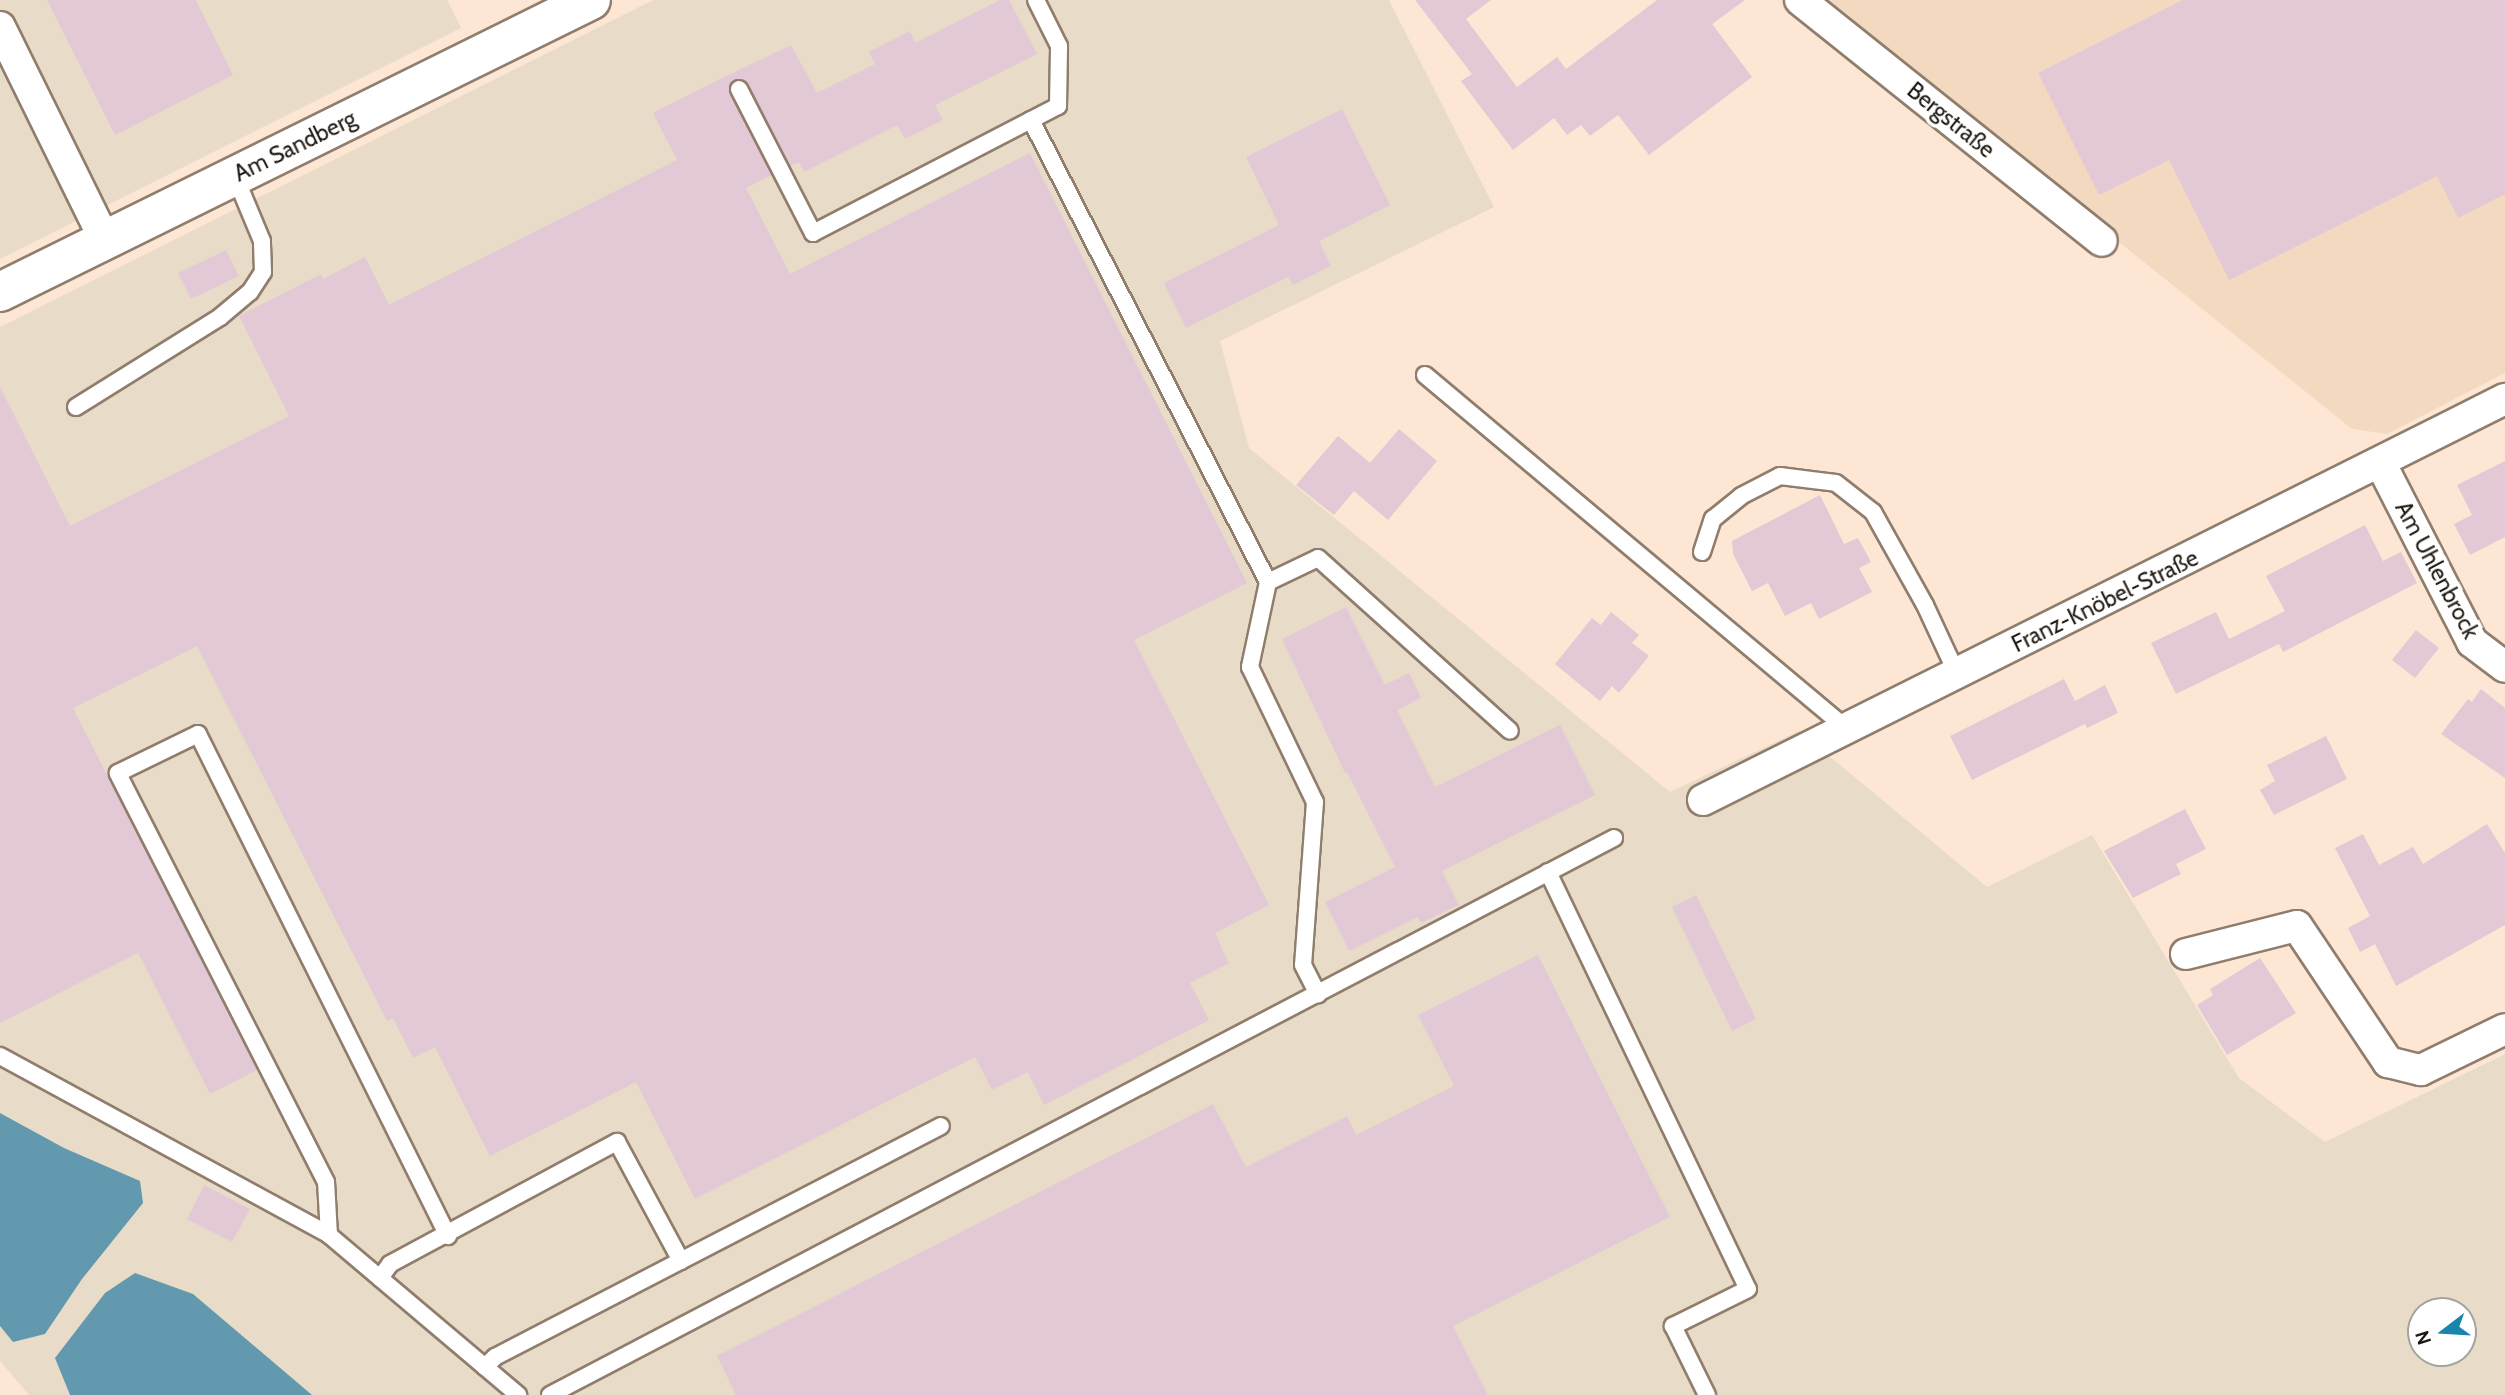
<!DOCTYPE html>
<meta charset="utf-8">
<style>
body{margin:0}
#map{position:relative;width:2505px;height:1395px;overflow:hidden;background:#fde7d4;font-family:Cabin,sans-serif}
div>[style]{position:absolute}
.built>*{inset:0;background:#f4d9c1}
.industrial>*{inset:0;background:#e8dcc8}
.water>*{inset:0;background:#6299ae}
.building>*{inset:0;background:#e3c8d5}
.roads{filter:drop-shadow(2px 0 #907d6c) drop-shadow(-2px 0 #907d6c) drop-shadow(0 2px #907d6c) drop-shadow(0 -2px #907d6c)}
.lane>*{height:16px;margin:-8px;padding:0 8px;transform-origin:8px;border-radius:8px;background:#fff}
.street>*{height:30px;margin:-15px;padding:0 15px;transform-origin:15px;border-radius:15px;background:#fff}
.secondary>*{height:38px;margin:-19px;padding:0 19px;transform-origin:19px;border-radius:19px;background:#fff}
span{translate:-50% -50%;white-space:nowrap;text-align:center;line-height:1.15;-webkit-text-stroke:7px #fff;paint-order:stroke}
.street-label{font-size:23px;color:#201912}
.north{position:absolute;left:2407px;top:1297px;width:70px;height:70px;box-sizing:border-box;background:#fff;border:2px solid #a6a3a0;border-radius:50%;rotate:253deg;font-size:19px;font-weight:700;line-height:28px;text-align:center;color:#201912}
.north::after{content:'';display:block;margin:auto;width:24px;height:32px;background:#1785ac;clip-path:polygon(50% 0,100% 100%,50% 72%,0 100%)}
</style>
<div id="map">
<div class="built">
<div style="clip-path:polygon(1817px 0,2505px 0,2505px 373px,2387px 434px,2352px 429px)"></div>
</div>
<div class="industrial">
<div style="clip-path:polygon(0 0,447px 0,461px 28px,0 259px)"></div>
<div style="clip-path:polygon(evenodd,653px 0,1389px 0,1494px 207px,1220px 341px,1249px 448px,1670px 792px,1799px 731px,1987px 887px,2092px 835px,2239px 1078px,2325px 1142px,2505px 1054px,2505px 1395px,29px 1395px,0 1361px,0 327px,653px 0,2421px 1311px,2463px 1311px,2463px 1353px,2421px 1353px,2421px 1311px)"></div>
</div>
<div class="water">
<div style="clip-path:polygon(0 1113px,64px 1148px,140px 1181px,143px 1203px,82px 1279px,45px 1334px,13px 1342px,0 1326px)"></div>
<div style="clip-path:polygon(135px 1273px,193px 1294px,312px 1395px,70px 1395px,55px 1358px,105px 1293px)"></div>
</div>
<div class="building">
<div style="clip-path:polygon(47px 0,196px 0,233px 75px,115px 135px)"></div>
<div style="clip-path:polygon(1000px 0,1009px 0,1037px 54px,935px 105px,943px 120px,905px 139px,897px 125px,804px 172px,799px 162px,790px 166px,748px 84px,740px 79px,734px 80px,729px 88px,730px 94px,772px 175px,746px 188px,790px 274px,1030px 153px,1247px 583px,1134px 640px,1269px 905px,1215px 933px,1229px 963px,1190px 983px,1209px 1020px,1044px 1105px,1028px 1072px,992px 1090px,975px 1057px,695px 1199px,636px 1082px,490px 1156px,435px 1047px,413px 1058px,393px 1018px,387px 1021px,197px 646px,73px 708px,257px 1070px,210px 1094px,138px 953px,0 1023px,0 387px,70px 526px,289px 416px,239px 316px,321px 274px,323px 279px,365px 257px,389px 305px,677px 160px,653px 113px,716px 81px,791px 45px,817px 93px,875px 64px,869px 52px,910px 31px,915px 43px)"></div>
<div style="clip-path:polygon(1415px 0,1491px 0,1466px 19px,1517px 87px,1557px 57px,1566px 69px,1657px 0,1745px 0,1712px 24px,1752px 77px,1649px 155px,1618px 115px,1590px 136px,1581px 125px,1567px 135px,1554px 118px,1513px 150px,1461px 81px,1472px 74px)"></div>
<div style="clip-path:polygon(2183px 0,2505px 0,2505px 194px,2458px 218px,2437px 176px,2229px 280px,2169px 160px,2099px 195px,2038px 73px)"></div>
<div style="clip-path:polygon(1342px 109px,1390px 205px,1319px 241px,1331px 266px,1293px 285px,1288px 277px,1186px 328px,1164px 283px,1279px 225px,1246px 157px)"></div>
<div style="clip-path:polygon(226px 250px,239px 276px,191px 299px,178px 273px)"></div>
<div style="clip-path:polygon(1399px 429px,1437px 461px,1388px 520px,1354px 491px,1334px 515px,1296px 485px,1338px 436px,1370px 463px)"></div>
<div style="clip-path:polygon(2505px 461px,2505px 537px,2470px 555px,2454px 524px,2472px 515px,2457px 485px)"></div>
<div style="clip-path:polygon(1820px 495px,1844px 544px,1858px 538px,1871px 562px,1859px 568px,1872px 592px,1819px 619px,1811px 603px,1785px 616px,1768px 583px,1752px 591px,1733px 554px,1732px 541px)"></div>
<div style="clip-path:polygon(2365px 525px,2383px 561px,2401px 552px,2417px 583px,2283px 652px,2279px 644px,2176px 694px,2151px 643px,2216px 612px,2229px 639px,2285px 611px,2266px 576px)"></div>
<div style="clip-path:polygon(1346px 607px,1385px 685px,1409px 673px,1421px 698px,1397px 710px,1435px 787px,1560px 725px,1595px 795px,1442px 871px,1459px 905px,1421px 923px,1418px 917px,1349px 951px,1325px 902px,1395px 867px,1347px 772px,1345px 773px,1282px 639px)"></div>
<div style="clip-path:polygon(1611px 612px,1639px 635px,1632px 643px,1649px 656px,1619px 693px,1612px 686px,1600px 701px,1555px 664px,1592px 618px,1601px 625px)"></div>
<div style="clip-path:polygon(2416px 630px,2439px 648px,2415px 678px,2392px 660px)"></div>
<div style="clip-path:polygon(2064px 679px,2075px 701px,2105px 685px,2118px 713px,2087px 728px,2085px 724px,1972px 780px,1950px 736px)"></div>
<div style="clip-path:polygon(2481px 689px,2505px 708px,2505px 778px,2441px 734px,2468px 699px,2472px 702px)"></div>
<div style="clip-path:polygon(2326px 736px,2347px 779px,2274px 815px,2260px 790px,2275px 781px,2267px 765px)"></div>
<div style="clip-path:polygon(2185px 809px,2206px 849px,2176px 864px,2181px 874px,2133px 898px,2104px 851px)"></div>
<div style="clip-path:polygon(2487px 824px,2505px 853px,2505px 925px,2396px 986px,2375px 944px,2360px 952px,2348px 928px,2370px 916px,2335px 848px,2363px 834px,2379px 865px,2413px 847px,2423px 864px)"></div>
<div style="clip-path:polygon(1696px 895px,1756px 1019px,1732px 1031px,1672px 907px)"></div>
<div style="clip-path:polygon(1538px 955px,1670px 1217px,1453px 1326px,1488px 1395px,736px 1395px,717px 1356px,1213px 1104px,1246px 1167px,1347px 1116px,1356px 1135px,1454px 1086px,1418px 1015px)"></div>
<div style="clip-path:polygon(2260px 958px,2296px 1013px,2227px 1055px,2197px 1005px,2213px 995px,2210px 989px)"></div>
<div style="clip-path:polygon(204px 1185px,250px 1209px,232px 1242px,187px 1219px)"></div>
</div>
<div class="roads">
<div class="lane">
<div style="left:739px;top:89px;width:162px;rotate:62.8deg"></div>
<div style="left:813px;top:233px;width:276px;rotate:-27.4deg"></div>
<div style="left:1058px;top:106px;width:60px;rotate:-89deg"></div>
<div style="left:1059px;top:46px;width:51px;rotate:-116.6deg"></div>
<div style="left:1031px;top:120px;width:519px;rotate:62.84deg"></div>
<div style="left:1268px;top:582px;width:87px;rotate:102deg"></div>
<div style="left:1250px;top:667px;width:150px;rotate:64.3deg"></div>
<div style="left:1315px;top:802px;width:163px;rotate:94.2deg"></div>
<div style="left:1303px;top:965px;width:33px;rotate:63deg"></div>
<div style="left:1425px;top:375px;width:551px;rotate:39.99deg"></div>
<div style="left:76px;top:407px;width:170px;rotate:-32deg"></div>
<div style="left:220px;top:317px;width:39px;rotate:-40deg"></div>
<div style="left:250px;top:292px;width:24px;rotate:-57deg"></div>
<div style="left:263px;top:272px;width:31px;rotate:-92deg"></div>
<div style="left:262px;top:241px;width:70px;rotate:-112.6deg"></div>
<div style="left:1702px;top:552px;width:35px;rotate:-72deg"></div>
<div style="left:1713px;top:519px;width:36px;rotate:-39deg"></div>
<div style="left:1741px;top:496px;width:44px;rotate:-27.1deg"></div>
<div style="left:1780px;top:476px;width:56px;rotate:7.1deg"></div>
<div style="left:1836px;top:483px;width:47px;rotate:38.1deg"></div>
<div style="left:1873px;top:512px;width:107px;rotate:60.8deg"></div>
<div style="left:1925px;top:605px;width:76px;rotate:65.1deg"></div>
<div style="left:1268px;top:582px;width:55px;rotate:-25.6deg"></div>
<div style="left:1318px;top:558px;width:258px;rotate:42deg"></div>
<div style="left:1548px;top:872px;width:462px;rotate:64.4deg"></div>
<div style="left:1748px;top:1289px;width:84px;rotate:153.7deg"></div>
<div style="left:1673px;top:1326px;width:77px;rotate:63.8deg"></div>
<div style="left:0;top:1056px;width:375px;rotate:28.5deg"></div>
<div style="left:329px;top:1235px;width:248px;rotate:40.2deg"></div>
<div style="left:329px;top:1235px;width:53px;rotate:-93.2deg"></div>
<div style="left:326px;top:1182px;width:459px;rotate:-117deg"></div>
<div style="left:118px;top:773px;width:89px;rotate:-26deg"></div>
<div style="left:198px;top:734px;width:561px;rotate:63.53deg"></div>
<div style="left:380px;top:1278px;width:17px;rotate:-54deg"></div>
<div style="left:390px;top:1264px;width:258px;rotate:-28.3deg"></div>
<div style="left:617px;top:1142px;width:135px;rotate:61.7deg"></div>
<div style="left:485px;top:1367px;width:14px;rotate:-45deg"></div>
<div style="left:495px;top:1357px;width:502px;rotate:-27.38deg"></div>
<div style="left:550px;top:1395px;width:1201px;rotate:-27.63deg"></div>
</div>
<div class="street">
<div style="left:1800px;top:0;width:386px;rotate:38.6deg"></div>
<div style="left:0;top:27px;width:237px;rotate:63.8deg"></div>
<div style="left:2381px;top:464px;width:200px;rotate:62.9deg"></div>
<div style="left:2472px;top:642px;width:41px;rotate:37.1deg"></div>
<div style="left:1703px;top:800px;width:897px;rotate:-26.57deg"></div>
<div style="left:2186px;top:954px;width:114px;rotate:-14.2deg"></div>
<div style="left:2297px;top:926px;width:164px;rotate:56.2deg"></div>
<div style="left:2388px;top:1062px;width:34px;rotate:14deg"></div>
<div style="left:2421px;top:1070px;width:93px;rotate:-26deg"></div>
</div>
<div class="secondary">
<div style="left:0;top:292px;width:659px;rotate:-26.29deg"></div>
</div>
</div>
<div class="street-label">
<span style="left:1951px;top:120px;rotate:39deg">Bergstraße</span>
<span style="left:295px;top:146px;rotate:-26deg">Am Sandberg</span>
<span style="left:2437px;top:570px;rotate:62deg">Am Uhlenbrock</span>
<span style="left:2105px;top:601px;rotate:-26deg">Franz-Knöbel-Straße</span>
</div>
<div class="north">N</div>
</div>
